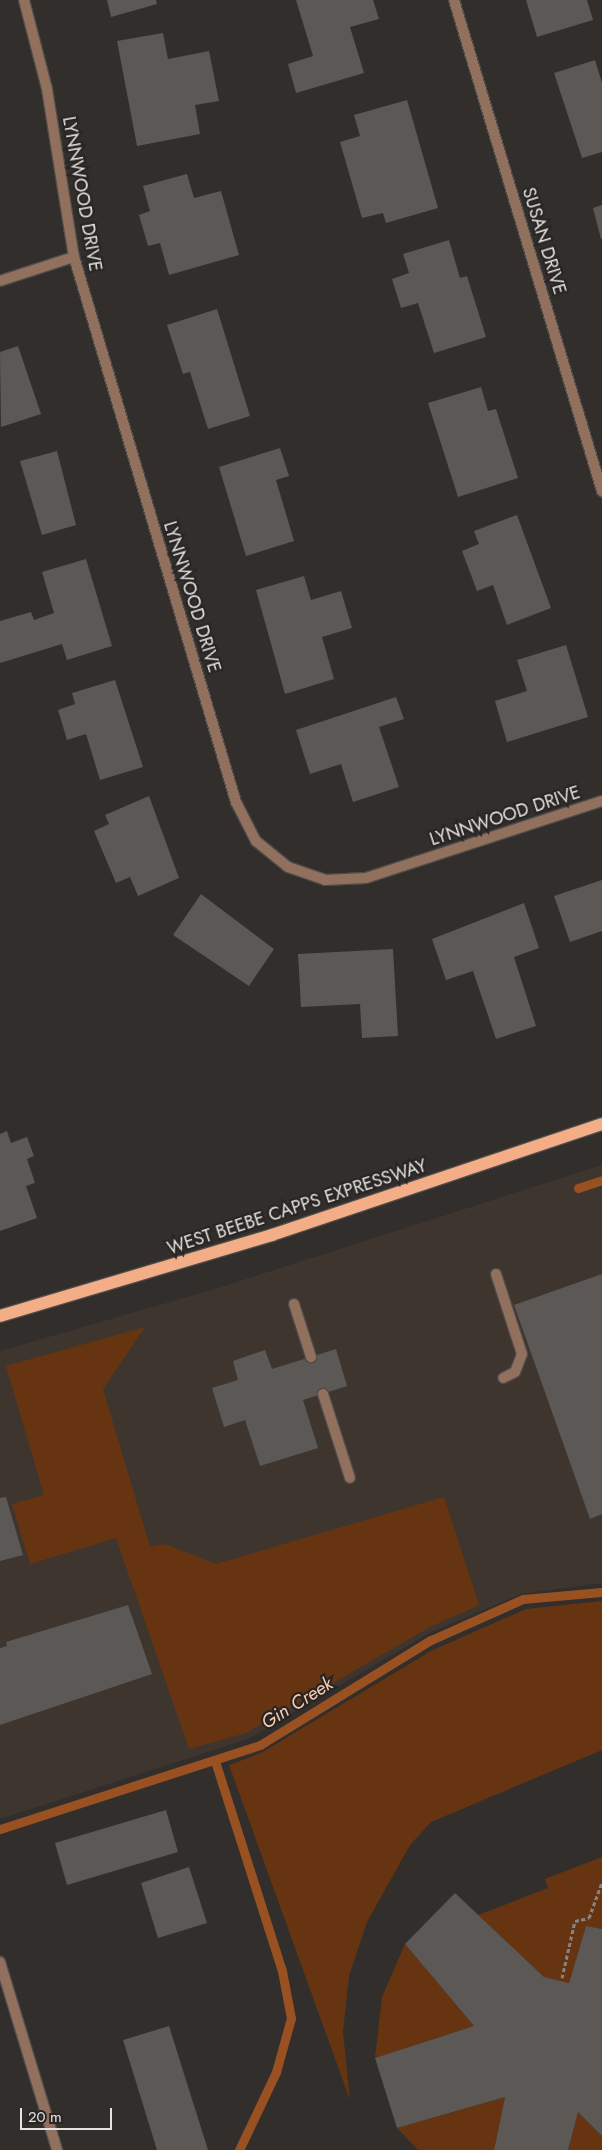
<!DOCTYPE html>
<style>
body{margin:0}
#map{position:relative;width:602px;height:2150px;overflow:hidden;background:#322e2c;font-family:Jost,sans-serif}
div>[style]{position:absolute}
.built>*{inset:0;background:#3e352f}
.green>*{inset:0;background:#673412}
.stream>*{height:9px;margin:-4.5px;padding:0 4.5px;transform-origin:4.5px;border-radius:4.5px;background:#9a5121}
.building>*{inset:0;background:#5c5856}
.path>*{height:3px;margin-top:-1.5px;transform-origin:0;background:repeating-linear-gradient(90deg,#868382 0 4px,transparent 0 6.5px)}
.roads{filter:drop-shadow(1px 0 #4f4b49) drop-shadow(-1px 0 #4f4b49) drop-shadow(0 1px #4f4b49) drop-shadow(0 -1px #4f4b49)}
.service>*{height:10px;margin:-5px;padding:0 5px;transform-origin:5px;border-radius:5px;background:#91705d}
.minor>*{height:10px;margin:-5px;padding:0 5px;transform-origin:5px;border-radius:5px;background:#91705d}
.primary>*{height:12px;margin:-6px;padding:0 6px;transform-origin:6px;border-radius:6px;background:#f4ae87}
span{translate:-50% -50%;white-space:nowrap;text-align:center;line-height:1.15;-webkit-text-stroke:4.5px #282523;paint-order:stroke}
.street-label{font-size:18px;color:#e5e3e2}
.water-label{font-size:19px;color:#f8cdb6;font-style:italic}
.scale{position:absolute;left:20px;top:2108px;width:92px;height:22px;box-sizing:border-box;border:2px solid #e5e3e2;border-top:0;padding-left:6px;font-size:15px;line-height:18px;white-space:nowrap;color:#e5e3e2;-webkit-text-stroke:4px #282523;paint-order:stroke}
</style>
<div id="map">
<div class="built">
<div style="clip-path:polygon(602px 1165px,602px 1583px,521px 1594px,431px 1632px,248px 1739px,0 1819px,0 1351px,215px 1289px)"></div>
</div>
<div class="green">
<div style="clip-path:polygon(145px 1327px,103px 1389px,150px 1547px,165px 1544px,216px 1564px,444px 1497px,479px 1605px,430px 1627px,246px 1733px,189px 1749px,116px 1538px,30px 1564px,12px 1504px,44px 1495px,6px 1366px)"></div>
<div style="clip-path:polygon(602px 1601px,602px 1750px,431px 1822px,410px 1845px,367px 1922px,349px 1976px,343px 2032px,350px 2100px,229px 1765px,261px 1753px,431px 1651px,526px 1609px)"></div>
<div style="clip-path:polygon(602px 1857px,602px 1929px,586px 1926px,569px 1983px,544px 1977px,478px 1915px,548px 1888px,545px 1879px)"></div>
<div style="clip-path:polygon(405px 1944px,474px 2026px,375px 2058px,382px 1997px)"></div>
<div style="clip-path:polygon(505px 2097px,494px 2150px,418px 2150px,397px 2128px)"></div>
<div style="clip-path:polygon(578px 2112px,602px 2136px,602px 2150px,568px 2150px)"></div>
</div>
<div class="stream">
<div style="left:578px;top:1188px;width:25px;rotate:-18deg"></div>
<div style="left:215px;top:1761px;width:220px;rotate:72.3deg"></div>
<div style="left:282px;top:1971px;width:48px;rotate:79.2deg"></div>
<div style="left:291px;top:2018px;width:56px;rotate:105.5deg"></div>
<div style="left:276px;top:2072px;width:86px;rotate:115.4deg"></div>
<div style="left:0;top:1829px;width:273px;rotate:-17.9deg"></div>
<div style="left:260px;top:1745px;width:201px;rotate:-31.6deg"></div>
<div style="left:431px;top:1640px;width:101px;rotate:-24deg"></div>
<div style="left:523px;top:1599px;width:79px;rotate:-5.1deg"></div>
</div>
<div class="building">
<div style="clip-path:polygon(107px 0,156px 0,157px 4px,111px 17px)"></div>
<div style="clip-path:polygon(296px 0,373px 0,379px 19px,350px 27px,364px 73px,296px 93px,288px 64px,313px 56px)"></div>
<div style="clip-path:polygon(526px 0,587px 0,593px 20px,537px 37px)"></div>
<div style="clip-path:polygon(163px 33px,168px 59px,209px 51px,219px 101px,195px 105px,200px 134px,137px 146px,117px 41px)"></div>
<div style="clip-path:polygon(595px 60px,602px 83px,602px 152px,582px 158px,554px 73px)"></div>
<div style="clip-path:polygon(407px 100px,438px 208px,386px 223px,383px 213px,362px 218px,340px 142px,360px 136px,354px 115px)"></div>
<div style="clip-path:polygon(187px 174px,194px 198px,221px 191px,239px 255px,169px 275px,160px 243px,148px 246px,139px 215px,150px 211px,143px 186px)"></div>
<div style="clip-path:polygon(602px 205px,602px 239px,601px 239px,593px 208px)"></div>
<div style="clip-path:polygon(449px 240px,460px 278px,467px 276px,486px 337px,434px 353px,418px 303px,401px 308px,392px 279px,409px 273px,403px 254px)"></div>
<div style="clip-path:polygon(217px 309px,250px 416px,208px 429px,190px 372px,183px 374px,167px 325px)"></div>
<div style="clip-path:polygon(18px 346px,41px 414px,1px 427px,0 352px)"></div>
<div style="clip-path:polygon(481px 387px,488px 411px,496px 409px,518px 478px,458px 497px,428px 403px)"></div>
<div style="clip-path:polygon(280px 448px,289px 476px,276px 480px,294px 541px,246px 556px,219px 467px)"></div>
<div style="clip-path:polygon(57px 451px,76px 525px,42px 535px,20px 461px)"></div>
<div style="clip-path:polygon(517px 515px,551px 608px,507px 625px,493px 585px,477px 591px,462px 551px,479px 544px,474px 531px)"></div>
<div style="clip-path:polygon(86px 559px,112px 646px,67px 660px,62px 644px,0 663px,0 621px,31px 612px,34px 620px,54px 613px,42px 572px)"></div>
<div style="clip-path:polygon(304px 576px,311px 600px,341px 591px,352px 628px,322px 637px,334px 679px,285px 694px,256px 590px)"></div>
<div style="clip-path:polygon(566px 645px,588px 717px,507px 742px,495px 701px,527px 691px,517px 660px)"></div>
<div style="clip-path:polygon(115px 680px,143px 767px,100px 780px,86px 734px,67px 740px,58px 710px,75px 704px,72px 693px)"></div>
<div style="clip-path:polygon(396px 697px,404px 719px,379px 727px,399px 787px,353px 802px,341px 764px,310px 774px,296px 730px)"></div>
<div style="clip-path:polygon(149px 796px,179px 878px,138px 896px,130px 877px,116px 883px,94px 831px,109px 824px,105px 815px)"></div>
<div style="clip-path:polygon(602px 880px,602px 931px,570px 942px,554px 896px)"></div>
<div style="clip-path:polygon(201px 894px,274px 949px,249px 986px,173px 935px)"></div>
<div style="clip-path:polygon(524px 903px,539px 948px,514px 957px,536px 1026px,496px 1039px,473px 971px,446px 980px,432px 939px)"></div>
<div style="clip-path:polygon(393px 949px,398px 1036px,362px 1038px,360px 1004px,301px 1007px,298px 954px)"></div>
<div style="clip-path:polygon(7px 1131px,11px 1143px,27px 1137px,34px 1156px,27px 1159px,35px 1183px,26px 1186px,37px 1218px,0 1231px,0 1134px)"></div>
<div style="clip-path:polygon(602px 1274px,602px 1514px,590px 1519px,514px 1305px)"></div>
<div style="clip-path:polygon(336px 1349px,347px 1386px,303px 1400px,318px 1448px,260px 1466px,245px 1420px,224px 1427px,212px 1388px,238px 1380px,233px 1361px,265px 1350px,272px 1369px)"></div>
<div style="clip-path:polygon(6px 1497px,23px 1555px,0 1561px,0 1498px)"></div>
<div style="clip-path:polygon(128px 1605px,152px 1674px,0 1725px,0 1648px,7px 1646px,6px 1642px)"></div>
<div style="clip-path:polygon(166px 1810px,178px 1852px,67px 1885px,55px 1843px)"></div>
<div style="clip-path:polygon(189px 1867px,207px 1923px,158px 1938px,141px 1883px)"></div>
<div style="clip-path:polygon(455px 1893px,544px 1977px,569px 1983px,586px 1926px,602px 1929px,602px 2136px,578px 2112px,568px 2150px,494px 2150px,505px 2097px,397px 2128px,375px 2058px,474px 2026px,405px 1944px)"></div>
<div style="clip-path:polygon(169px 2026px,208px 2150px,157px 2150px,123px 2040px)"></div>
</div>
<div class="path">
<div style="left:562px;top:1978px;width:58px;rotate:-77.2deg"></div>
<div style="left:575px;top:1921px;width:14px;rotate:-12deg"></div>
<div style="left:589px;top:1918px;width:38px;rotate:-70deg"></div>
</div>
<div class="roads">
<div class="service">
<div style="left:496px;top:1274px;width:84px;rotate:72deg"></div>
<div style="left:522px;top:1354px;width:19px;rotate:111deg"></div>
<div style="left:515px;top:1372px;width:13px;rotate:153deg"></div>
<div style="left:294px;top:1304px;width:56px;rotate:72.2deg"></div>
<div style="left:323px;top:1394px;width:88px;rotate:72.2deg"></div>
</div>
<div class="minor">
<div style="left:24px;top:0;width:92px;rotate:75.5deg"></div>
<div style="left:47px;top:89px;width:170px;rotate:80.9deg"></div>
<div style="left:74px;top:257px;width:569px;rotate:73.45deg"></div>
<div style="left:236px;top:802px;width:44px;rotate:62.9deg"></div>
<div style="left:256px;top:841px;width:41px;rotate:39.1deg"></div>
<div style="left:288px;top:867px;width:39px;rotate:19deg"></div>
<div style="left:325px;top:880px;width:41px;rotate:-2.8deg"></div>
<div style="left:366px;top:878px;width:248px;rotate:-18.1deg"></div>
<div style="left:454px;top:0;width:513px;rotate:73.23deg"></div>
<div style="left:0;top:281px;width:78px;rotate:-18deg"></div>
<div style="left:0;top:1962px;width:196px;rotate:73.1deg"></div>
</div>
<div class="primary">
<div style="left:0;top:1316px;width:284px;rotate:-16.6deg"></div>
<div style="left:272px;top:1235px;width:348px;rotate:-18.6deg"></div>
</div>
</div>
<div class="street-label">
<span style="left:82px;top:194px;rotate:80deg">LYNNWOOD DRIVE</span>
<span style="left:544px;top:241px;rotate:73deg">SUSAN DRIVE</span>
<span style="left:192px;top:597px;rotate:73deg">LYNNWOOD DRIVE</span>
<span style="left:505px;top:816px;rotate:-18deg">LYNNWOOD DRIVE</span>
<span style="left:297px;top:1207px;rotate:-18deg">WEST BEEBE CAPPS EXPRESSWAY</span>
</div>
<div class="water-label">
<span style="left:297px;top:1703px;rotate:-32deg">Gin Creek</span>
</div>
<div class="scale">20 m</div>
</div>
